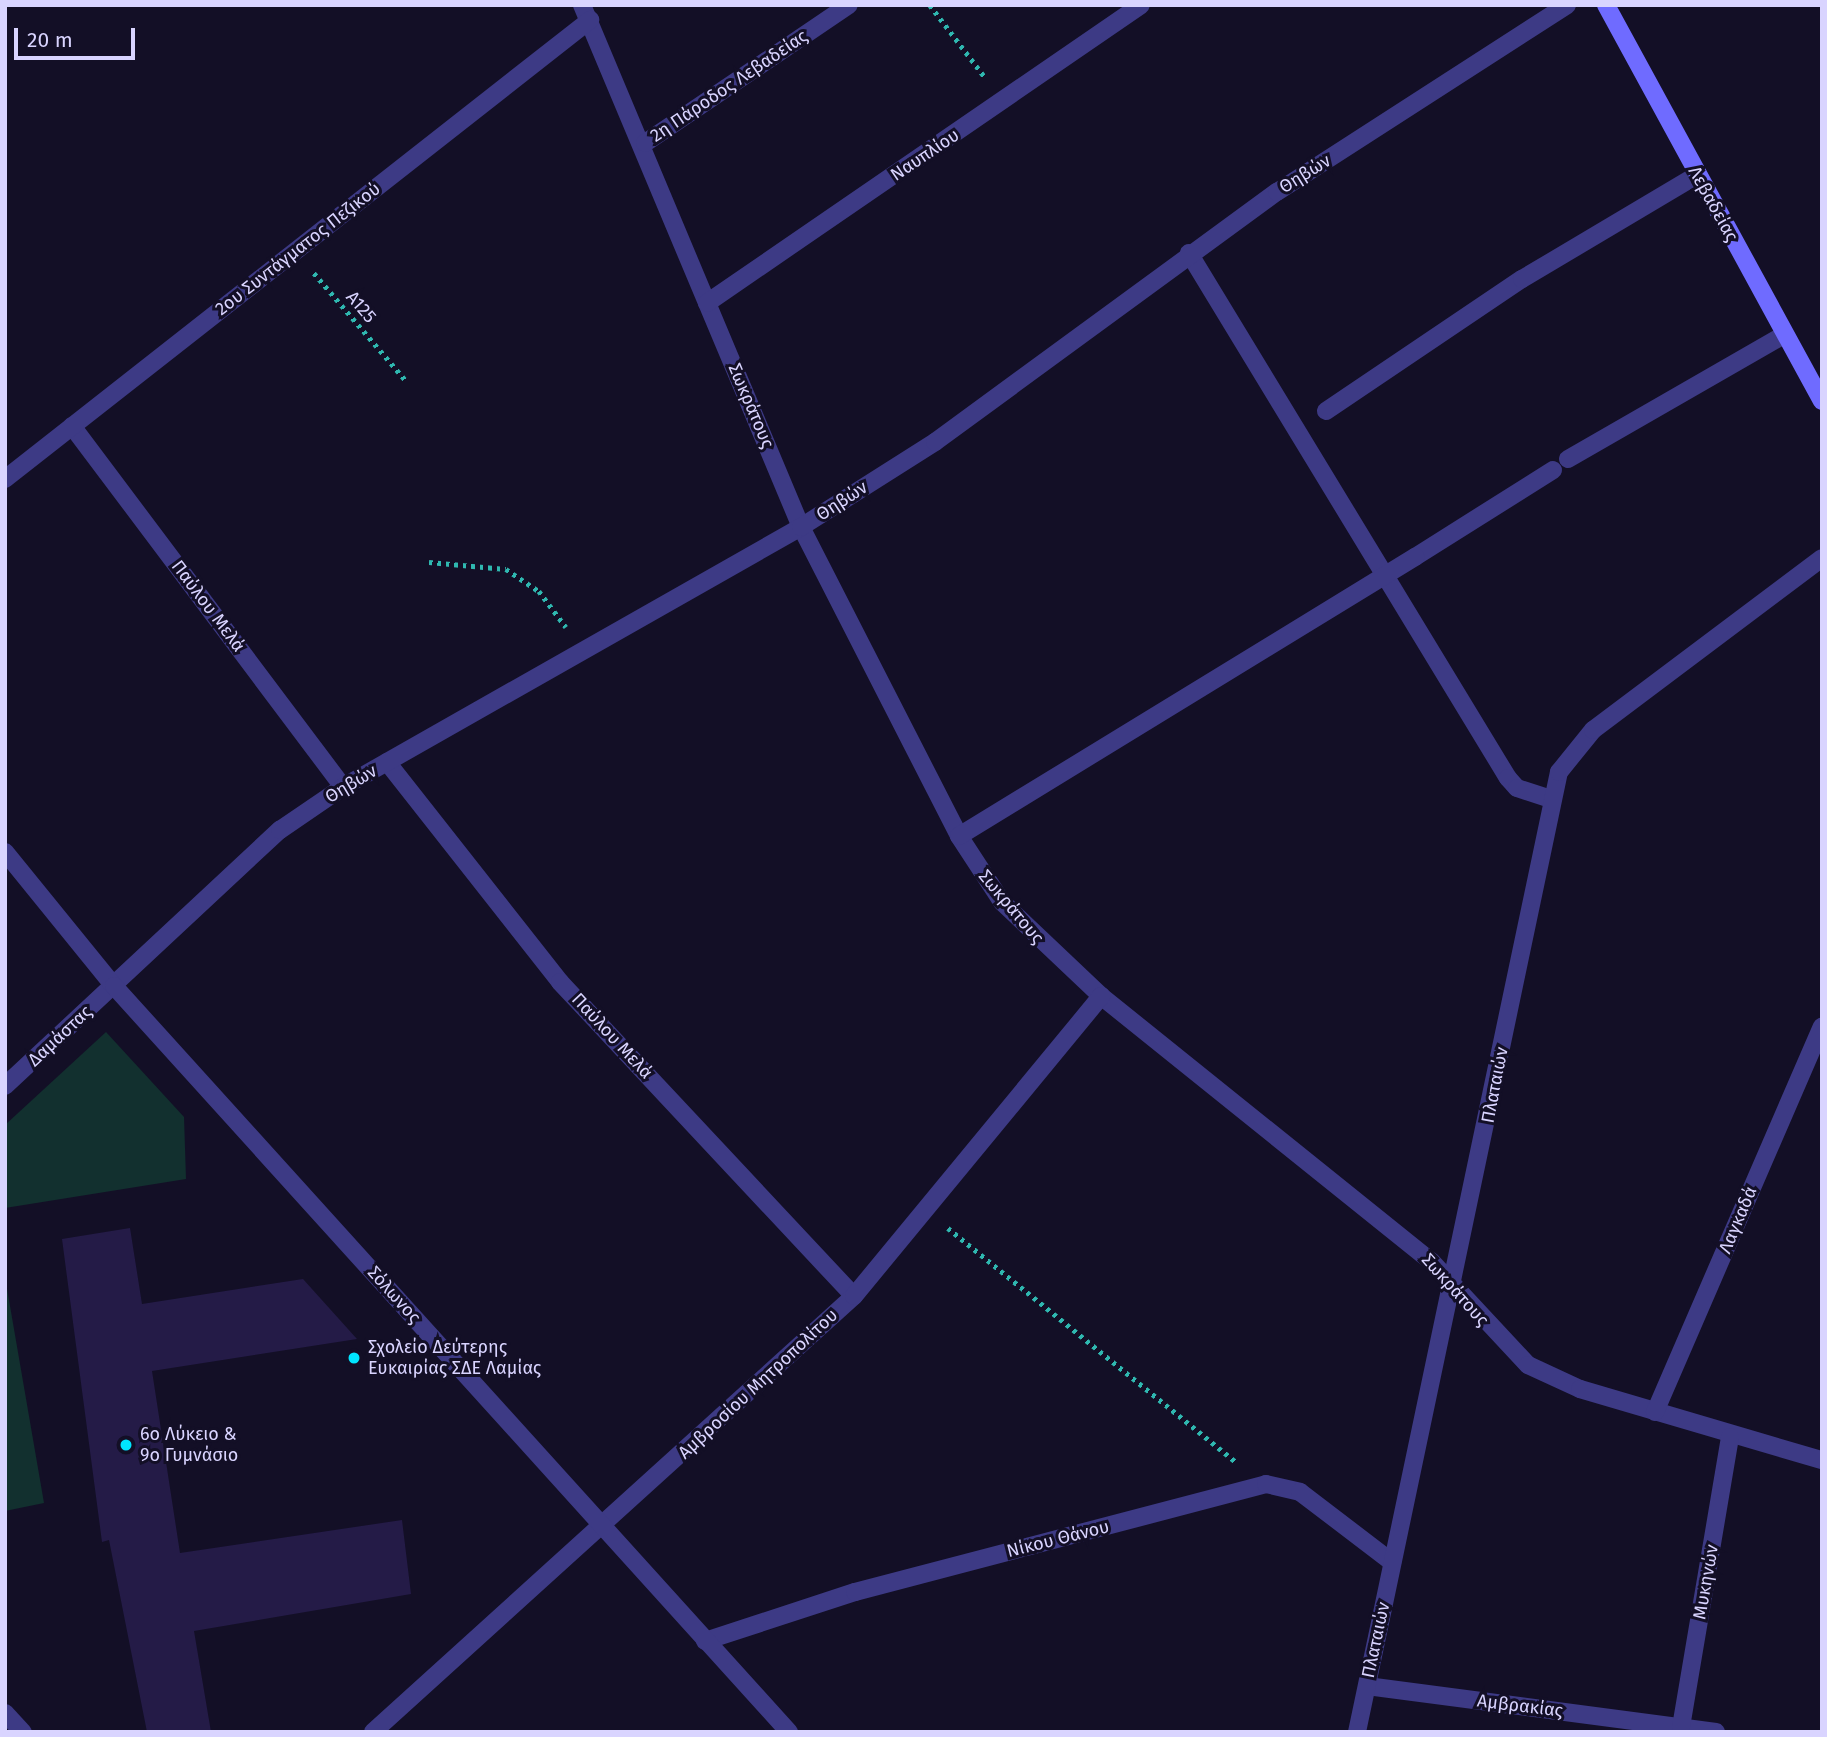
<!DOCTYPE html>
<meta charset="utf-8">
<style>
body{margin:0}
#map{position:relative;width:1827px;height:1737px;overflow:hidden;background:#130f26;font-family:"Fira Sans",sans-serif}
div>[style]{position:absolute}
.green>*{inset:0;background:#12302f}
.building>*{inset:0;background:#241b47}
.path>*{height:4.5px;margin-top:-2.25px;transform-origin:0;background:repeating-linear-gradient(90deg,#2fb8b0 0 3.5px,transparent 0 8.5px)}
.service>*{height:18px;margin:-9px;padding:0 9px;transform-origin:9px;border-radius:9px;background:#3d3a85}
.minor>*{height:18px;margin:-9px;padding:0 9px;transform-origin:9px;border-radius:9px;background:#3d3a85}
.tertiary>*{height:18px;margin:-9px;padding:0 9px;transform-origin:9px;border-radius:9px;background:#3d3a85}
.secondary>*{height:18px;margin:-9px;padding:0 9px;transform-origin:9px;border-radius:9px;background:#6f6bff}
.dots>*{width:19px;height:19px;translate:-50% -50%;box-sizing:border-box;border:4px solid #130f26;border-radius:50%}
span{translate:-50% -50%;white-space:nowrap;text-align:center;line-height:1.15;-webkit-text-stroke:6px #130f26;paint-order:stroke}
.street-label{font-size:18px;color:#d9d4ff}
.poi-label{font-size:18px;color:#d9d4ff}
.left{translate:0 -50%;text-align:left}
.frame{position:absolute;inset:0;border:7px solid #d9d4ff;pointer-events:none}
.scale{position:absolute;left:14px;top:28px;width:121px;height:32px;box-sizing:border-box;border:4px solid #d9d4ff;border-top:0;padding-left:9px;font-size:21px;line-height:24px;white-space:nowrap;color:#d9d4ff;-webkit-text-stroke:5px #130f26;paint-order:stroke}
</style>
<div id="map">
<div class="green">
<div style="clip-path:polygon(106px 1032px,184px 1117px,186px 1179px,5px 1208px,5px 1125px)"></div>
<div style="clip-path:polygon(5px 1277px,44px 1503px,5px 1511px)"></div>
</div>
<div class="building">
<div style="clip-path:polygon(130px 1228px,142px 1304px,303px 1279px,357px 1339px,152px 1371px,180px 1553px,402px 1520px,411px 1594px,194px 1631px,211px 1732px,147px 1732px,109px 1540px,102px 1542px,62px 1239px)"></div>
</div>
<div class="path">
<div style="left:930px;top:5px;width:89px;rotate:52.7deg"></div>
<div style="left:314px;top:273px;width:143px;rotate:49.5deg"></div>
<div style="left:429px;top:562px;width:77px;rotate:5.2deg"></div>
<div style="left:506px;top:569px;width:40px;rotate:34deg"></div>
<div style="left:539px;top:591px;width:45px;rotate:53.1deg"></div>
<div style="left:948px;top:1228px;width:370px;rotate:39.1deg"></div>
</div>
<div class="service">
<div style="left:1568px;top:459px;width:250px;rotate:-29.9deg"></div>
<div style="left:1415px;top:557px;width:163px;rotate:-32.2deg"></div>
</div>
<div class="minor">
<div style="left:582px;top:5px;width:566px;rotate:67.24deg"></div>
<div style="left:801px;top:527px;width:347px;rotate:62.9deg"></div>
<div style="left:959px;top:836px;width:79px;rotate:56.9deg"></div>
<div style="left:1002px;top:902px;width:137px;rotate:43.5deg"></div>
<div style="left:1101px;top:996px;width:423px;rotate:38.8deg"></div>
<div style="left:1431px;top:1261px;width:142px;rotate:47deg"></div>
<div style="left:1528px;top:1365px;width:57px;rotate:24.8deg"></div>
<div style="left:1580px;top:1389px;width:252px;rotate:16.4deg"></div>
<div style="left:645px;top:143px;width:246px;rotate:-34.1deg"></div>
<div style="left:1189px;top:253px;width:614px;rotate:58.72deg"></div>
<div style="left:1508px;top:778px;width:13px;rotate:48deg"></div>
<div style="left:1517px;top:788px;width:36px;rotate:18deg"></div>
<div style="left:707px;top:303px;width:526px;rotate:-34.47deg"></div>
<div style="left:1326px;top:411px;width:236px;rotate:-34deg"></div>
<div style="left:1522px;top:279px;width:204px;rotate:-30.7deg"></div>
<div style="left:72px;top:426px;width:451px;rotate:53.1deg"></div>
<div style="left:5px;top:479px;width:744px;rotate:-38.12deg"></div>
<div style="left:387px;top:762px;width:280px;rotate:51.8deg"></div>
<div style="left:560px;top:982px;width:430px;rotate:46.9deg"></div>
<div style="left:959px;top:836px;width:535px;rotate:-31.46deg"></div>
<div style="left:5px;top:1086px;width:376px;rotate:-43deg"></div>
<div style="left:280px;top:830px;width:76px;rotate:-34.3deg"></div>
<div style="left:343px;top:787px;width:527px;rotate:-29.58deg"></div>
<div style="left:801px;top:527px;width:159px;rotate:-32.4deg"></div>
<div style="left:935px;top:442px;width:424px;rotate:-36.2deg"></div>
<div style="left:1277px;top:192px;width:345px;rotate:-32.8deg"></div>
<div style="left:1655px;top:1412px;width:420px;rotate:-66.6deg"></div>
<div style="left:705px;top:1641px;width:158px;rotate:-18.1deg"></div>
<div style="left:855px;top:1592px;width:425px;rotate:-14.7deg"></div>
<div style="left:1266px;top:1484px;width:35px;rotate:13deg"></div>
<div style="left:1300px;top:1492px;width:116px;rotate:37.3deg"></div>
<div style="left:1367px;top:1686px;width:352px;rotate:7.5deg"></div>
<div style="left:5px;top:1713px;width:26px;rotate:47deg"></div>
<div style="left:1681px;top:1727px;width:294px;rotate:-80.4deg"></div>
<div style="left:373px;top:1732px;width:649px;rotate:-42.19deg"></div>
<div style="left:854px;top:1296px;width:389px;rotate:-50.5deg"></div>
</div>
<div class="tertiary">
<div style="left:5px;top:852px;width:173px;rotate:50.9deg"></div>
<div style="left:114px;top:986px;width:1006px;rotate:47.86deg"></div>
<div style="left:1357px;top:1732px;width:981px;rotate:-78.12deg"></div>
<div style="left:1559px;top:772px;width:54px;rotate:-51deg"></div>
<div style="left:1593px;top:730px;width:286px;rotate:-36.9deg"></div>
</div>
<div class="secondary">
<div style="left:1606px;top:5px;width:451px;rotate:61.4deg"></div>
</div>
<div class="dots">
<div style="left:354px;top:1358px;background:#00e5ff"></div>
<div style="left:126px;top:1445px;background:#00e5ff"></div>
</div>
<div class="street-label">
<span style="left:729px;top:86px;rotate:-34deg">2η Πάροδος Λεβαδείας</span>
<span style="left:925px;top:155px;rotate:-34deg">Ναυπλίου</span>
<span style="left:1305px;top:174px;rotate:-32deg">Θηβών</span>
<span style="left:1713px;top:204px;rotate:61deg">Λεβαδείας</span>
<span style="left:298px;top:249px;rotate:-38deg">2ου Συντάγματος Πεζικού</span>
<span style="left:361px;top:307px;rotate:49deg">Α125</span>
<span style="left:751px;top:406px;rotate:67deg">Σωκράτους</span>
<span style="left:842px;top:501px;rotate:-33deg">Θηβών</span>
<span style="left:208px;top:606px;rotate:53deg">Παύλου Μελά</span>
<span style="left:351px;top:784px;rotate:-31deg">Θηβών</span>
<span style="left:1011px;top:907px;rotate:50deg">Σωκράτους</span>
<span style="left:60px;top:1036px;rotate:-43deg">Δαμάστας</span>
<span style="left:612px;top:1036px;rotate:47deg">Παύλου Μελά</span>
<span style="left:1495px;top:1085px;rotate:-79deg">Πλαταιών</span>
<span style="left:1738px;top:1220px;rotate:-67deg">Λαγκαδά</span>
<span style="left:1455px;top:1290px;rotate:48deg">Σωκράτους</span>
<span style="left:394px;top:1295px;rotate:48deg">Σόλωνος</span>
<span style="left:758px;top:1384px;rotate:-43deg">Αμβροσίου Μητροπολίτου</span>
<span style="left:1058px;top:1539px;rotate:-14deg">Νίκου Θάνου</span>
<span style="left:1706px;top:1582px;rotate:-80deg">Μυκηνών</span>
<span style="left:1376px;top:1640px;rotate:-78deg">Πλαταιών</span>
<span style="left:1520px;top:1706px;rotate:7deg">Αμβρακίας</span>
</div>
<div class="poi-label">
<span class="left" style="left:368px;top:1358px">Σχολείο Δεύτερης<br>Ευκαιρίας ΣΔΕ Λαμίας</span>
<span class="left" style="left:140px;top:1445px">6ο Λύκειο &amp;<br>9ο Γυμνάσιο</span>
</div>
<div class="frame"></div>
<div class="scale">20 m</div>
</div>
